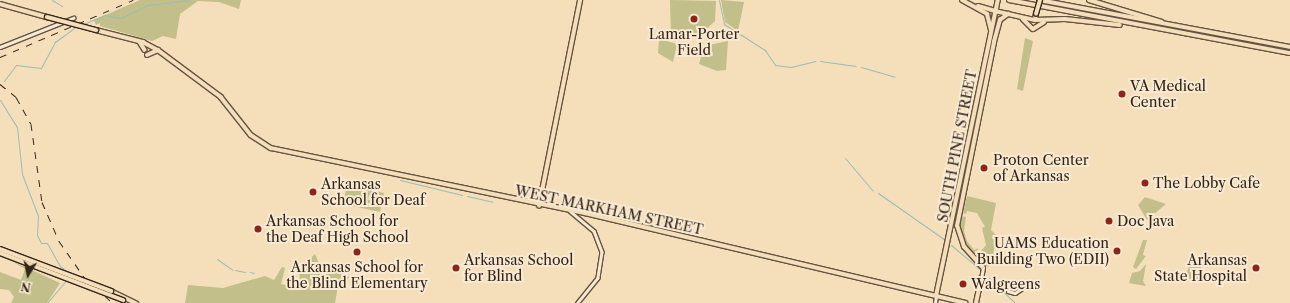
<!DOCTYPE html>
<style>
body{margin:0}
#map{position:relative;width:1290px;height:303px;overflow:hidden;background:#f5deba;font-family:"Libre Caslon Text",serif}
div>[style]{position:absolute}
.green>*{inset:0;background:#c2bf8b}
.round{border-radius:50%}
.stream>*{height:1px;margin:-0.5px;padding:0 0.5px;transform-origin:0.5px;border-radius:0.5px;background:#9cbcb3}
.roads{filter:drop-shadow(1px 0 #645341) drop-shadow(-1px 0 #645341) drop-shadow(0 1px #645341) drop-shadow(0 -1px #645341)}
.minor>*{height:2.5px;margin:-1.25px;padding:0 1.25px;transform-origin:1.25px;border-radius:1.25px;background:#f8ead2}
.major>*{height:3.5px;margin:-1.75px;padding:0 1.75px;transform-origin:1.75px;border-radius:1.75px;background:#f5deba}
.highway>*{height:4px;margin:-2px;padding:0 2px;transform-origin:2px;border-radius:2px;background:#f5deba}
.rail>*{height:1px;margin-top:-0.5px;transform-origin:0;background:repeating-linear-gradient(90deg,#342519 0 7px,transparent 0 14px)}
.bridges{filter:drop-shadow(1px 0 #342519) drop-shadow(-1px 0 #342519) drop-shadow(0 1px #342519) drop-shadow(0 -1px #342519)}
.major-bridge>*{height:3.5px;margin:-1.75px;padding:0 1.75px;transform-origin:1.75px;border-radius:1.75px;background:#f5deba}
.dots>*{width:11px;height:11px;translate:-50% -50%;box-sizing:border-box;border:2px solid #f8ead2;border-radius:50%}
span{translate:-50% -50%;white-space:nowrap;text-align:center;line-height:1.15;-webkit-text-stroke:4px #f8ead2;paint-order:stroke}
.poi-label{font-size:14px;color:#342519}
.left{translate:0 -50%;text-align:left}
.right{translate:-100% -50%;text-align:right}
.street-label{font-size:14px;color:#342519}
.north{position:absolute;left:8px;top:255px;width:40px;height:40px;-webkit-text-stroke:3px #f8ead2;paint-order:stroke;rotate:190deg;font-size:11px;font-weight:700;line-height:16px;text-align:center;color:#342519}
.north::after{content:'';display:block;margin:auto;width:14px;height:18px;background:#342519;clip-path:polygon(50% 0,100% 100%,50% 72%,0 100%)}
</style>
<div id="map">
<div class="green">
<div style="clip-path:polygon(140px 0,241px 0,239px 9px,219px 2px,198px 1px,180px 14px,176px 39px,163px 36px,152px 41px,100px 26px,100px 23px,96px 25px,94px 20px)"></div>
<div style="clip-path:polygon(670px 0,716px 1px,715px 21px,700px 35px,685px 39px,671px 38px)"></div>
<div style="clip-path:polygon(721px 0,744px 2px,738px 31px,725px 22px)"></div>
<div style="clip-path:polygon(1025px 38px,1033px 41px,1023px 91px,1017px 89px)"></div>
<div style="clip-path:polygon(659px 39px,677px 44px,673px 62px,658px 53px)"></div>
<div style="clip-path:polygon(728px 41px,726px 70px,717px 71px,699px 64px,703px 50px,709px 45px)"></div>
<div style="clip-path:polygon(347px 185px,384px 193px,380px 212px,343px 204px)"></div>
<div style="clip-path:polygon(967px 196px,996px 203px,991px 230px,997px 236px,993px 255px,1023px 261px,1022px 266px,991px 260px,989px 267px,986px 266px,977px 256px,986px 245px,982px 228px,985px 227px,977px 213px,967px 211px,966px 214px,963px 213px)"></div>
<div style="clip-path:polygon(1145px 197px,1166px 204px,1147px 220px,1138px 205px)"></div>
<div style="clip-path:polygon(961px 216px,966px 217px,964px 231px,967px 241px,974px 250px,979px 248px,974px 254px,963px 243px,959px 232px)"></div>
<div style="clip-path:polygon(1143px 240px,1147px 240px,1143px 255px,1146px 256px,1136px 269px,1133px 267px)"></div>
<div style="clip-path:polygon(315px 254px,321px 268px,350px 277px,338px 286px,335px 303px,185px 303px,188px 285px,223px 288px,265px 276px,274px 280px,282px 267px,285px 268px,281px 284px,296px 287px,300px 281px,299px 269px)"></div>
<div style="clip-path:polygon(12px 261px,60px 283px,47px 303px,11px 303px,14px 297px,9px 290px,0 289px,0 272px,21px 280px,25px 269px)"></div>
<div style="clip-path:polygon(1146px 264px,1143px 281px,1146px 286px,1129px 283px,1132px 273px,1140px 271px)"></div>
<div class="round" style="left:1187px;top:265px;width:16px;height:16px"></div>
</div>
<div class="stream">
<div style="left:52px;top:0;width:12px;rotate:31deg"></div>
<div style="left:719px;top:0;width:25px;rotate:78deg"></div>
<div style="left:724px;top:24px;width:49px;rotate:32.4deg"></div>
<div style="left:765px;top:50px;width:18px;rotate:56deg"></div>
<div style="left:775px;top:65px;width:16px;rotate:7deg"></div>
<div style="left:791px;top:67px;width:25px;rotate:-14deg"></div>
<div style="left:81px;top:25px;width:25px;rotate:-23deg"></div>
<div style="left:104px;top:15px;width:17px;rotate:10deg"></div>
<div style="left:121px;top:18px;width:30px;rotate:-26deg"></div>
<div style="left:148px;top:5px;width:41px;rotate:-7deg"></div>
<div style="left:820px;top:61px;width:36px;rotate:8deg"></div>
<div style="left:861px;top:67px;width:35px;rotate:16deg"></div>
<div style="left:4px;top:81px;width:20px;rotate:-53deg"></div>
<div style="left:16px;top:65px;width:25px;rotate:7deg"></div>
<div style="left:41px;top:68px;width:30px;rotate:-62deg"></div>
<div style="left:55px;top:42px;width:26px;rotate:-36deg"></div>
<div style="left:0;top:100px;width:32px;rotate:58deg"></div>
<div style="left:17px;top:127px;width:47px;rotate:83.9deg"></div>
<div style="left:22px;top:174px;width:45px;rotate:69.1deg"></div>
<div style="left:38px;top:216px;width:19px;rotate:93deg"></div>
<div style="left:37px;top:235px;width:9px;rotate:63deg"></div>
<div style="left:41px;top:243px;width:6px"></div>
<div style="left:47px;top:243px;width:25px;rotate:61deg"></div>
<div style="left:59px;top:265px;width:11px;rotate:41deg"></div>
<div style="left:845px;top:158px;width:43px;rotate:49.7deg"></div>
<div style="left:400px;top:180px;width:64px;rotate:13.6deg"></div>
<div style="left:878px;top:193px;width:82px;rotate:35deg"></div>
<div style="left:467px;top:196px;width:26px;rotate:13deg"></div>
<div style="left:951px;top:245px;width:38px;rotate:40deg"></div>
<div style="left:217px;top:259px;width:19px;rotate:35deg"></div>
<div style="left:235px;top:270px;width:10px;rotate:11deg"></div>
<div style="left:250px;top:272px;width:4px;rotate:14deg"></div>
<div style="left:987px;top:276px;width:39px;rotate:44deg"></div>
<div style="left:47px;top:303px;width:30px;rotate:-50deg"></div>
</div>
<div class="roads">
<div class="minor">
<div style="left:0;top:47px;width:79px;rotate:-21.7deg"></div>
<div style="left:570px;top:211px;width:31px;rotate:40deg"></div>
<div style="left:594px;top:231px;width:22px;rotate:69deg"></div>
<div style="left:602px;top:252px;width:26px;rotate:99deg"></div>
<div style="left:598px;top:278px;width:32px;rotate:129deg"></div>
<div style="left:981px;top:279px;width:11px;rotate:-80deg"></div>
<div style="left:1008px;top:291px;width:7px;rotate:16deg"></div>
<div style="left:1015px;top:293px;width:7px;rotate:-34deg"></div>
<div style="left:935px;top:303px;width:7px;rotate:-82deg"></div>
</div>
<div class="major">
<div style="left:0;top:4px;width:49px;rotate:15.5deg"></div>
<div style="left:995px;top:11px;width:41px;rotate:12.7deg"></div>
<div style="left:1035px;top:20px;width:6px;rotate:-81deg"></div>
<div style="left:1023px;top:19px;width:14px;rotate:45deg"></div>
<div style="left:96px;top:30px;width:49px;rotate:14.3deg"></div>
<div style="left:143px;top:42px;width:17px;rotate:28deg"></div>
<div style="left:158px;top:50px;width:79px;rotate:36.7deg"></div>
<div style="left:221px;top:97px;width:48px;rotate:51.7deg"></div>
<div style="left:251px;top:135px;width:24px;rotate:33deg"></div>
<div style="left:271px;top:148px;width:321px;rotate:11.7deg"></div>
<div style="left:585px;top:213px;width:391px;rotate:13.3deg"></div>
<div style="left:140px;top:42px;width:9px;rotate:58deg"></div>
<div style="left:147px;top:55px;width:12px;rotate:-24deg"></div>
<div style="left:539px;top:206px;width:210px;rotate:-78.7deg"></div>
<div style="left:983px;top:268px;width:28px;rotate:-132deg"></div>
<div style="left:964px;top:247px;width:22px;rotate:-108deg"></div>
<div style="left:957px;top:226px;width:188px;rotate:-78.6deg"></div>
<div style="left:994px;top:42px;width:23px;rotate:-75deg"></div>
<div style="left:1000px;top:20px;width:10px;rotate:-37deg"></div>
<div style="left:111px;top:291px;width:28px;rotate:26deg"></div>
<div style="left:936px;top:296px;width:302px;rotate:-78.2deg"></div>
<div style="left:976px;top:303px;width:25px;rotate:-78deg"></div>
</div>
<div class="highway">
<div style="left:962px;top:0;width:29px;rotate:29deg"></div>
<div style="left:987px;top:14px;width:16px;rotate:76deg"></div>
<div style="left:1009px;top:0;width:286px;rotate:10.7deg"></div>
<div style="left:1039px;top:0;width:255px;rotate:10.6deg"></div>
<div style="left:1089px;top:0;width:76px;rotate:16.8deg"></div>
<div style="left:978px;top:6px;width:18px;rotate:16deg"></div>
<div style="left:1035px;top:20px;width:30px;rotate:-2deg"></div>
<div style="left:1065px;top:19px;width:55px;rotate:6.2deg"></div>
<div style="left:1033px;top:29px;width:13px;rotate:-32deg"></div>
</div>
</div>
<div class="rail">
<div style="left:0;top:57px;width:145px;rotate:-23.2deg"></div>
<div style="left:0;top:84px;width:21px;rotate:39deg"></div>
<div style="left:16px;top:97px;width:31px;rotate:61deg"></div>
<div style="left:31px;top:124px;width:79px;rotate:82deg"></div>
<div style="left:42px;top:202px;width:43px;rotate:66.4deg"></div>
<div style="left:59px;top:241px;width:44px;rotate:55.2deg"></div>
<div style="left:84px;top:277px;width:39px;rotate:42deg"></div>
</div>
<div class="bridges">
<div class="major-bridge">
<div style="left:1036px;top:14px;width:15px;rotate:-74deg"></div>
<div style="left:47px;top:17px;width:51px;rotate:14.9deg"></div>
<div style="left:0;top:249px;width:119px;rotate:20.7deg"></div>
<div style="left:0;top:253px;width:132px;rotate:20.9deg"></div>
</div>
</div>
<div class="dots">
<div style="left:694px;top:19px;background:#8f2418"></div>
<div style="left:1122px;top:94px;background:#8f2418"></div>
<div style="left:984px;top:168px;background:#8f2418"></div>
<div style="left:1145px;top:183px;background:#8f2418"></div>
<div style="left:313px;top:192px;background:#8f2418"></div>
<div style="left:1109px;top:221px;background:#8f2418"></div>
<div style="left:258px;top:229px;background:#8f2418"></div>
<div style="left:1117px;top:251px;background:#8f2418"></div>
<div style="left:357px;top:252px;background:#8f2418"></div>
<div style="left:456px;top:268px;background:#8f2418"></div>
<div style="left:1256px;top:268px;background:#8f2418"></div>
<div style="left:963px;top:284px;background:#8f2418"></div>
</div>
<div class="poi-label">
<span style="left:694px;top:42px">Lamar-Porter<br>Field</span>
<span class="left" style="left:1130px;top:94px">VA Medical<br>Center</span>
<span class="left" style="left:993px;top:168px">Proton Center<br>of Arkansas</span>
<span class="left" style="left:1153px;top:183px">The Lobby Cafe</span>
<span class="left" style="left:321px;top:192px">Arkansas<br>School for Deaf</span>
<span class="left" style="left:266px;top:229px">Arkansas School for<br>the Deaf High School</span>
<span class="left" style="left:1117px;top:221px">Doc Java</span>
<span class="right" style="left:1109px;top:251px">UAMS Education<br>Building Two (EDII)</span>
<span class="left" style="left:464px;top:268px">Arkansas School<br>for Blind</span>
<span class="right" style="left:1247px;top:268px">Arkansas<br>State Hospital</span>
<span style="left:357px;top:275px">Arkansas School for<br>the Blind Elementary</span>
<span class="left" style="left:971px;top:284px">Walgreens</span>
</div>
<div class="street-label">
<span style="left:957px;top:146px;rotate:-79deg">SOUTH PINE STREET</span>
<span style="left:609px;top:210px;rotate:12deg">WEST MARKHAM STREET</span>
</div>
<div class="north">N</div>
</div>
